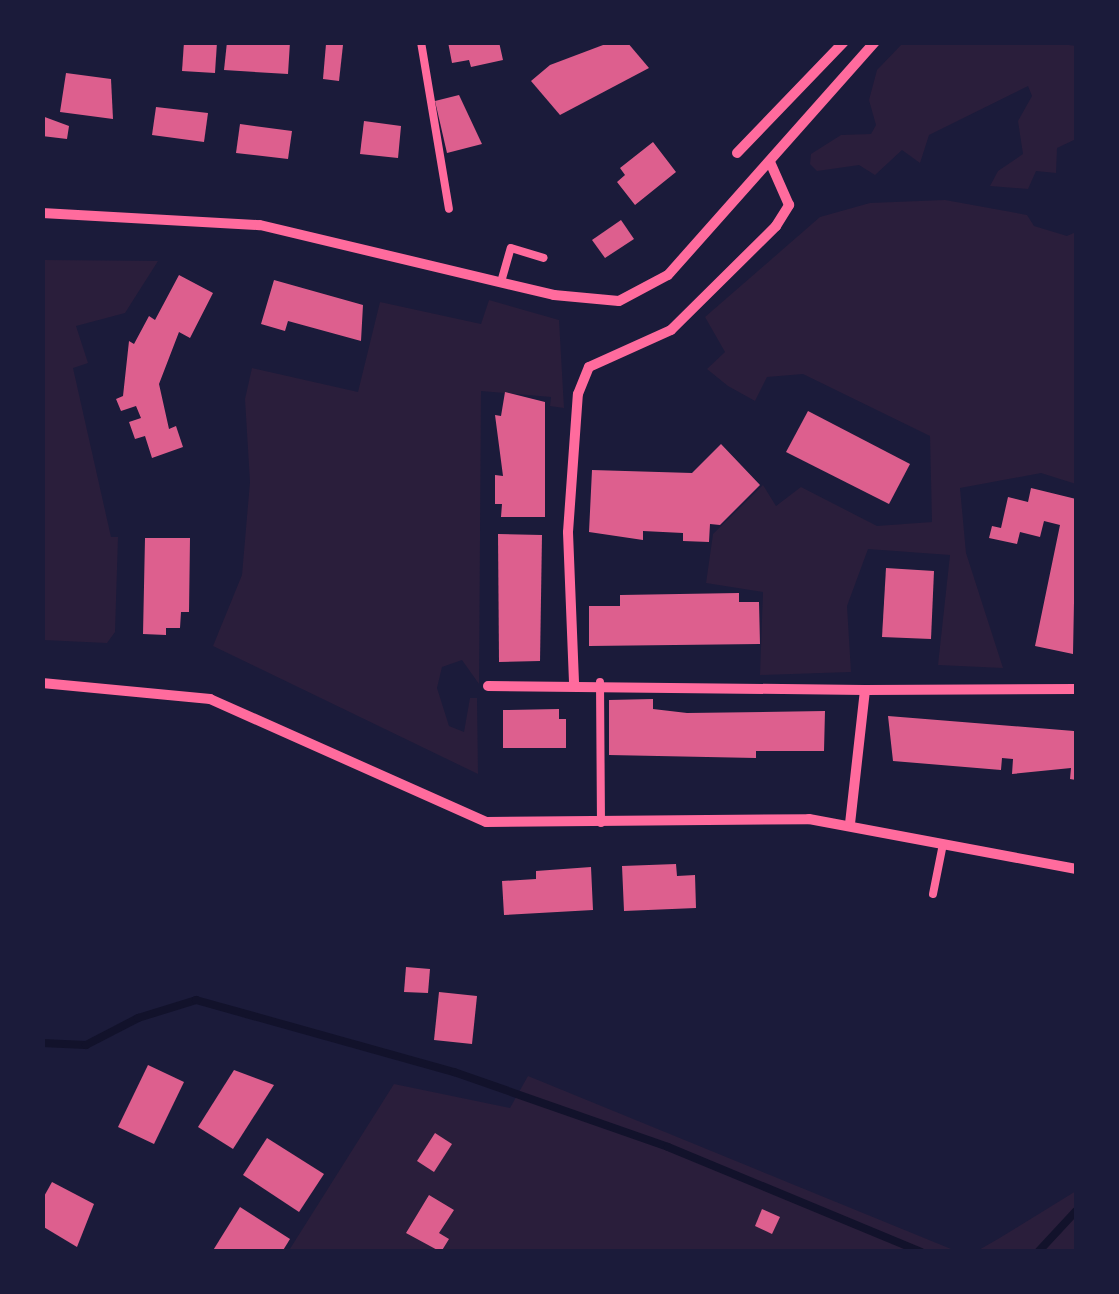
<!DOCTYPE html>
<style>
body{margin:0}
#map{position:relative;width:1119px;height:1294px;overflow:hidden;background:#1b1b3a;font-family:"Open Sans",sans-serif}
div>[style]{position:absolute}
.green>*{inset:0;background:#2a1e3b}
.stream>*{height:8px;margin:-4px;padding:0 4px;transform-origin:4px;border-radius:4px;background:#12122b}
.building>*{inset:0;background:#dd5f8e}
.service>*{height:8px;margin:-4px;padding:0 4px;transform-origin:4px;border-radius:4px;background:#ff6b9d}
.minor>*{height:10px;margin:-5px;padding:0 5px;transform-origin:5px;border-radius:5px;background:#ff6b9d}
span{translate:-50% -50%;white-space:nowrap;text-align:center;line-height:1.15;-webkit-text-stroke:9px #1b1b3a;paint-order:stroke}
.frame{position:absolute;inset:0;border:45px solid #1b1b3a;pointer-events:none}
</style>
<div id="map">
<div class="green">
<div style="clip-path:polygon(1054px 43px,1076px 46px,1076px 139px,1057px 148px,1056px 173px,1036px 171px,1028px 189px,990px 186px,998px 171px,1023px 154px,1018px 121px,1032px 96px,1028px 86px,929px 135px,920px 163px,902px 150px,875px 175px,859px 165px,817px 171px,810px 164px,811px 154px,841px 135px,871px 134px,876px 125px,869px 100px,877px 70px,903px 43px)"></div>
<div style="clip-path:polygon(945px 200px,1027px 215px,1034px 226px,1067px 236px,1076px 232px,1076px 484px,1041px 473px,960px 488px,966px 553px,1003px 668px,938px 665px,950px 555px,868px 549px,847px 606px,851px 672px,760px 675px,763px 592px,706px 583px,713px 534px,763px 485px,776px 506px,801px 487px,877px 526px,932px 522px,930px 436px,803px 374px,767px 377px,755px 401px,728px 386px,707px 369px,725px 352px,705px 317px,820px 217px,870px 203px)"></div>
<div style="clip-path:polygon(43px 260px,158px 261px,125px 313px,76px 326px,88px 363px,73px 368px,111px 537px,118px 537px,115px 632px,107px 643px,43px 640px)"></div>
<div style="clip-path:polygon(489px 300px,559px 320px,564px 408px,550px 406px,551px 397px,481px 391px,479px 684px,462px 660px,442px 667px,437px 688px,449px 726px,464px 732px,470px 698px,477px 698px,478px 774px,213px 646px,242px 575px,250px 482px,245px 399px,252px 368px,358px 392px,380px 302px,481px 324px)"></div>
<div style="clip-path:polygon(528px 1076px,956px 1251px,962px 1251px,288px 1252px,394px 1084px,510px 1108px)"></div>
<div style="clip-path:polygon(1076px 1191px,1076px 1251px,977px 1251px,998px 1239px)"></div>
</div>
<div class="stream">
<div style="left:42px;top:1043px;width:44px;rotate:2.6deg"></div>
<div style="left:86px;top:1045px;width:59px;rotate:-27.4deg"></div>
<div style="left:138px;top:1018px;width:61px;rotate:-17.2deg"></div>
<div style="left:196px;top:1000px;width:268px;rotate:15.6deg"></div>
<div style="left:454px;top:1072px;width:227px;rotate:19.3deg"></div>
<div style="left:668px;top:1147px;width:274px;rotate:22.5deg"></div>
<div style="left:1038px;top:1252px;width:56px;rotate:-47.2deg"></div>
</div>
<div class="building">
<div style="clip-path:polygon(184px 42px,217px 42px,215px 73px,182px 71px)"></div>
<div style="clip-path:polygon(227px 42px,290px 42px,288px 74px,224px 70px)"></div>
<div style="clip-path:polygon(448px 42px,499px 42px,503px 60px,471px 67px,469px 60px,452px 63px)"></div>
<div style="clip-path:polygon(611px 42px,627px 42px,649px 68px,560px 115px,531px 81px,550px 65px)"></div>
<div style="clip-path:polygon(326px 44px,343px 45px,339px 81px,323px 79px)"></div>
<div style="clip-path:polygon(66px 73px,111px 79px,113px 119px,60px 112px)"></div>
<div style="clip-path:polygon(459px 95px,482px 144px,447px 153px,435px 101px)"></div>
<div style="clip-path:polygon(156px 107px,208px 113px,204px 142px,152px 135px)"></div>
<div style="clip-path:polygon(42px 116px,69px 126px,67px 139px,42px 136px)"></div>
<div style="clip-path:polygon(364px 121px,401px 126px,398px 158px,360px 154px)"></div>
<div style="clip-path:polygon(240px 124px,292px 131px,288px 159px,236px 153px)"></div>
<div style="clip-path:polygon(653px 142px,676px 172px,635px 205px,617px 182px,625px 175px,620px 168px)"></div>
<div style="clip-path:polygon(621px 220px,634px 239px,605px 258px,592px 240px)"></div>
<div style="clip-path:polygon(179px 275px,213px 293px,190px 338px,179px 332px,159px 384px,169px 429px,176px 426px,183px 447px,152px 458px,145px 436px,135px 439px,129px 422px,141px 418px,136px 406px,121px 411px,116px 399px,123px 396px,129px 341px,134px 344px,149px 316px,155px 320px)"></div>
<div style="clip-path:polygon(274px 280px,363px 305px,361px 341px,288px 321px,285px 331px,261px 324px)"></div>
<div style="clip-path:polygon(505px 392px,545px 402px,545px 517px,501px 517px,502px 504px,495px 504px,495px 475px,503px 476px,495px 415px,501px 416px)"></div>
<div style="clip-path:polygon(808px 411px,910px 464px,889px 504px,786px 452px)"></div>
<div style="clip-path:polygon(721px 444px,760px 485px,720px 525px,710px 524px,709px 542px,683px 541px,683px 533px,643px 531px,643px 540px,589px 532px,592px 470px,692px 473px)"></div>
<div style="clip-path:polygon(1031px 488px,1076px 499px,1073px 654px,1035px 646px,1060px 525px,1044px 521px,1040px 537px,1020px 532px,1017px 544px,989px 538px,992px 526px,1001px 528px,1008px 497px,1028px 502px)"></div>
<div style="clip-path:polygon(498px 534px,542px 535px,540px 661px,499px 662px)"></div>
<div style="clip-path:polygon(145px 538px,190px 538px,189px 612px,181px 612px,180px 628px,166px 628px,166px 635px,143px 634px)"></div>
<div style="clip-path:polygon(886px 568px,934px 571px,931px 639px,882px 637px)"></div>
<div style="clip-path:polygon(739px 593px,739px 602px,759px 602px,760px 644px,589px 646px,589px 606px,620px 606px,620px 595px)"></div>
<div style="clip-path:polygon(653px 699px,653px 709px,687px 713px,825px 711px,824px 751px,756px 751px,756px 758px,609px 755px,609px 700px)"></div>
<div style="clip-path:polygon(559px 709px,559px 719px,566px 719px,566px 748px,503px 748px,503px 710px)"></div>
<div style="clip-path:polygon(888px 716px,1074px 731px,1076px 780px,1070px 779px,1071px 768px,1012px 774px,1013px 759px,1002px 758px,1001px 770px,893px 761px)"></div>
<div style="clip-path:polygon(676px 864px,677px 876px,695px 875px,696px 908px,624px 911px,622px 866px)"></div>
<div style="clip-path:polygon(591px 867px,593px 910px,504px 915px,502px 881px,536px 879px,536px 871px)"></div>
<div style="clip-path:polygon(406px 967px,430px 969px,428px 993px,404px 992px)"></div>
<div style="clip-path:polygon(439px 992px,477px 996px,472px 1044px,434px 1040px)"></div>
<div style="clip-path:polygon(148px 1065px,184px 1082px,154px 1144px,118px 1127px)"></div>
<div style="clip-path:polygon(234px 1070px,274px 1085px,233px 1149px,198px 1127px)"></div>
<div style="clip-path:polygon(435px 1133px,452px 1144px,434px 1172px,417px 1161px)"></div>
<div style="clip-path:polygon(267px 1138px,324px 1174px,299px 1212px,243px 1175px)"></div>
<div style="clip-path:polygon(52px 1182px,94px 1204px,77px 1247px,42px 1226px,42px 1200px)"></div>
<div style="clip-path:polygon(429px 1195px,454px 1210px,439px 1233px,449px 1239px,441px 1252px,406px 1233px)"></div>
<div style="clip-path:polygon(240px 1207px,290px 1239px,282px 1252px,212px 1252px)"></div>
<div style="clip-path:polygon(762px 1209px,780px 1217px,772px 1234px,755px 1226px)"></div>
</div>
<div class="service">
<div style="left:421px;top:42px;width:169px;rotate:80.5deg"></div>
<div style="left:501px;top:282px;width:35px;rotate:-74deg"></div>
<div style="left:511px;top:248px;width:34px;rotate:17deg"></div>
<div style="left:600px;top:682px;width:141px;rotate:89.6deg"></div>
<div style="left:933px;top:894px;width:51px;rotate:-78.7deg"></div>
</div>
<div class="minor">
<div style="left:737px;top:153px;width:154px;rotate:-46.1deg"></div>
<div style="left:42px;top:213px;width:218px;rotate:3.2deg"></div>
<div style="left:260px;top:225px;width:302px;rotate:13.4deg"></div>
<div style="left:554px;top:295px;width:65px;rotate:5.3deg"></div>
<div style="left:619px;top:301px;width:55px;rotate:-28deg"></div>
<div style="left:668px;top:275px;width:312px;rotate:-48.4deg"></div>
<div style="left:574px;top:682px;width:150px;rotate:-92.3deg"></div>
<div style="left:568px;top:532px;width:138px;rotate:-85.9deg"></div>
<div style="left:578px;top:394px;width:29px;rotate:-68deg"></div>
<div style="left:589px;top:367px;width:90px;rotate:-24.3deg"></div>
<div style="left:671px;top:330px;width:148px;rotate:-44.7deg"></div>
<div style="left:776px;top:226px;width:25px;rotate:-58deg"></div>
<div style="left:789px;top:205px;width:47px;rotate:-113.8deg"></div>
<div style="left:42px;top:683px;width:169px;rotate:5.4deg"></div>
<div style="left:210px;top:699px;width:302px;rotate:24deg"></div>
<div style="left:486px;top:822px;width:323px;rotate:-0.5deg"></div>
<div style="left:809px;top:819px;width:272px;rotate:10.6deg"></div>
<div style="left:488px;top:686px;width:377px;rotate:0.6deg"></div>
<div style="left:865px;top:690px;width:134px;rotate:96.4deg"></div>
<div style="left:865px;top:690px;width:211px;rotate:-0.3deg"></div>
</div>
<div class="frame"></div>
</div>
